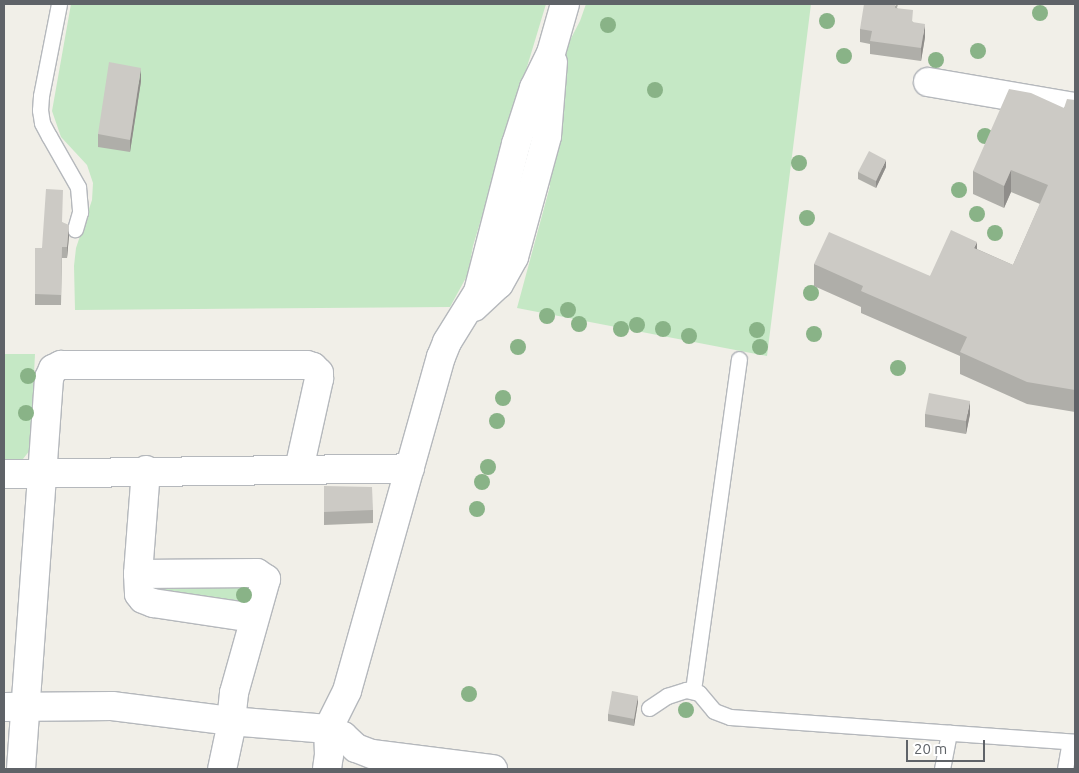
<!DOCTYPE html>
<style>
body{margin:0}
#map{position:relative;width:1079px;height:773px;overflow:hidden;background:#f1efe8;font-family:Ubuntu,sans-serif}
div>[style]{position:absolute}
.green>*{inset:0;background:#c5e8c5}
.roads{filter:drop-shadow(1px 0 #b5b8bc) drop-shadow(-1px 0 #b5b8bc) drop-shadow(0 1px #b5b8bc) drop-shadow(0 -1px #b5b8bc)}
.lane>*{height:15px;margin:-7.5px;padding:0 7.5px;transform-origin:7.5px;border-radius:7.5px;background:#fff}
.street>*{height:28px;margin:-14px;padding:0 14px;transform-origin:14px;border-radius:14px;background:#fff}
.trees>*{width:16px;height:16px;margin:-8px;border-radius:50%;background:#89b387}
.wall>*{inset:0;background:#afaea9}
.shaded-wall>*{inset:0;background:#8f8d8a}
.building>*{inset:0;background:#cccac5}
span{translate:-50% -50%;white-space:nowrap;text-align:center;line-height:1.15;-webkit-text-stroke:5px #fff;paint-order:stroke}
.frame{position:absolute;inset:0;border:5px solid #5f6368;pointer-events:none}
.scale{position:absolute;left:906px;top:740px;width:79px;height:22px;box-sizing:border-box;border:2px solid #5f6368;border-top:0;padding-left:6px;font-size:15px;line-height:18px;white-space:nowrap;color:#5f6368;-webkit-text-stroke:4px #fff;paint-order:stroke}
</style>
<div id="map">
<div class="green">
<div style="clip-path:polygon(71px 4px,546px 4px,473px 246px,468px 274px,450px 307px,75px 310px,74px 266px,76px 248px,92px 200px,93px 183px,87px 165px,61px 137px,52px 111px)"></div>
<div style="clip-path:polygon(586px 4px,811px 4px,767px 356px,517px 308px,550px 186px,547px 173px,563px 125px,562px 67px,567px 46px,580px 21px)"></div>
<div style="clip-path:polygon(4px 354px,35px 354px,30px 450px,23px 459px,4px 459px)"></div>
<div style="clip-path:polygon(250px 585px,249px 606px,159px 590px,160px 587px)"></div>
</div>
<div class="roads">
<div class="lane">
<div style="left:59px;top:4px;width:94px;rotate:101.1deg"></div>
<div style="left:41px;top:96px;width:14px;rotate:94deg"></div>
<div style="left:40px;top:110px;width:13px;rotate:81deg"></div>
<div style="left:42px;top:123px;width:15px;rotate:62deg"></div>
<div style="left:49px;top:136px;width:59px;rotate:60.4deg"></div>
<div style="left:78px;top:187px;width:25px;rotate:85deg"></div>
<div style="left:80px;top:212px;width:18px;rotate:106deg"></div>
<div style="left:693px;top:690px;width:334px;rotate:-82.1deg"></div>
<div style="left:649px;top:708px;width:22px;rotate:-34deg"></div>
<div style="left:667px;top:696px;width:20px;rotate:-18deg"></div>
<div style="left:686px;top:690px;width:13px;rotate:13deg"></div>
<div style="left:699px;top:693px;width:23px;rotate:50deg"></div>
<div style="left:714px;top:711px;width:17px;rotate:21deg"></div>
<div style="left:730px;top:717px;width:346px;rotate:4.1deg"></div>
<div style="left:942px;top:769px;width:37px;rotate:-79deg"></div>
<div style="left:1065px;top:769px;width:27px;rotate:-80deg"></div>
</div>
<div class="street">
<div style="left:928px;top:82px;width:149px;rotate:9.7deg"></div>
<div style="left:474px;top:307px;width:34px;rotate:-43deg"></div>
<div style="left:499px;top:284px;width:31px;rotate:-61deg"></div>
<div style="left:514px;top:257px;width:125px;rotate:-74.7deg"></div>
<div style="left:547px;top:136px;width:74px;rotate:-85.4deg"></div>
<div style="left:146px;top:470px;width:104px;rotate:94.4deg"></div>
<div style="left:138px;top:574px;width:20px;rotate:87deg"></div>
<div style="left:139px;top:594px;width:6px;rotate:51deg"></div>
<div style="left:143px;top:599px;width:11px;rotate:22deg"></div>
<div style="left:153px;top:603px;width:101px;rotate:8.5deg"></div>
<div style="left:4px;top:474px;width:406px;rotate:-0.8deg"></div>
<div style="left:138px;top:574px;width:119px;rotate:-0.5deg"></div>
<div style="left:257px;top:573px;width:11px;rotate:34deg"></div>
<div style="left:266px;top:579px;width:118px;rotate:105.7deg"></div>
<div style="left:234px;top:693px;width:39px;rotate:96deg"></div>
<div style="left:230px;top:732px;width:38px;rotate:102deg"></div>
<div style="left:4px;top:707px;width:108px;rotate:-0.5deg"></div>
<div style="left:112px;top:706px;width:119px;rotate:7.2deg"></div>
<div style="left:230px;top:721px;width:98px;rotate:4.7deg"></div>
<div style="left:328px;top:729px;width:17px;rotate:25deg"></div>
<div style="left:343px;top:736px;width:18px;rotate:43deg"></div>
<div style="left:356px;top:748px;width:17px;rotate:21deg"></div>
<div style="left:372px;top:754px;width:122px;rotate:7.1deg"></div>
<div style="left:21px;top:769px;width:392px;rotate:-85.9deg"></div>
<div style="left:49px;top:378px;width:10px;rotate:-66deg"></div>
<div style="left:53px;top:369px;width:9px;rotate:-27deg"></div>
<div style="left:61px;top:365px;width:246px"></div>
<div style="left:307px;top:365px;width:6px;rotate:18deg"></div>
<div style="left:313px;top:367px;width:8px;rotate:45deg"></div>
<div style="left:319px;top:373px;width:6px;rotate:90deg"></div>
<div style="left:319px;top:379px;width:92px;rotate:102.5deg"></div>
<div style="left:327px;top:769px;width:14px;rotate:-82deg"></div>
<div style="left:329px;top:755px;width:26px;rotate:-92deg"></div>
<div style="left:328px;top:729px;width:42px;rotate:-63.4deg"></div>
<div style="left:347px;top:691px;width:347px;rotate:-74.3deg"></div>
<div style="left:441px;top:357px;width:16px;rotate:-68deg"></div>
<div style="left:447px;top:342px;width:59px;rotate:-58.2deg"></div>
<div style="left:478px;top:292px;width:153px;rotate:-75.6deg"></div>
<div style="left:516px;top:144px;width:59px;rotate:-72.2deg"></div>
<div style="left:534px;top:88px;width:39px;rotate:-64deg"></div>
<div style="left:551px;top:53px;width:51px;rotate:-74.1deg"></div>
</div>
</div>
<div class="trees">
<div style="left:1040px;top:13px"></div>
<div style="left:827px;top:21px"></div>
<div style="left:608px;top:25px"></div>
<div style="left:978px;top:51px"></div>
<div style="left:844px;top:56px"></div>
<div style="left:936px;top:60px"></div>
<div style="left:655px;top:90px"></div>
<div style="left:985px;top:136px"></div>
<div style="left:799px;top:163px"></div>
<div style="left:959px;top:190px"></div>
<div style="left:977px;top:214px"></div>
<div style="left:807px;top:218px"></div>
<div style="left:995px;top:233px"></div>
<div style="left:811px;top:293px"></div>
<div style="left:568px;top:310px"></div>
<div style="left:547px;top:316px"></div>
<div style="left:579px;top:324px"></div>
<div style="left:637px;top:325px"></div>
<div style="left:621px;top:329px"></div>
<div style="left:663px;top:329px"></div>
<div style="left:757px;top:330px"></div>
<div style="left:814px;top:334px"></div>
<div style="left:689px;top:336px"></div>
<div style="left:518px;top:347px"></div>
<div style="left:760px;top:347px"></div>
<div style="left:898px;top:368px"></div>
<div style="left:28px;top:376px"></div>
<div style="left:503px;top:398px"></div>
<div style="left:26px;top:413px"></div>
<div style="left:497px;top:421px"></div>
<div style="left:488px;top:467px"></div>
<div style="left:482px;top:482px"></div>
<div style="left:477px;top:509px"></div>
<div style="left:244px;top:595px"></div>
<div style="left:469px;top:694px"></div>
<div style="left:686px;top:710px"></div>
</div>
<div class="wall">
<div style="clip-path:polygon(898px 4px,897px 8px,913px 22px,925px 37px,921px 61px,870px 54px,870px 44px,860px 42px,860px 29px)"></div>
<div style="clip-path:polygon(141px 81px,130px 152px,98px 147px,98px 134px)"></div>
<div style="clip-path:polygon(1075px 100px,1075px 412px,1027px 404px,960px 374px,960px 356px,861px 313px,861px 307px,814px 286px,814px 264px,930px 276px,977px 249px,1013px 265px,1040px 204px,1011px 192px,1004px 208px,973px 194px,973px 171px)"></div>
<div style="clip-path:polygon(886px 167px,876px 188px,858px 179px,858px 172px)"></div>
<div style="clip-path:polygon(62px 222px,69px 236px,67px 258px,62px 258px,61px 305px,35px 305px,35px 248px,42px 248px)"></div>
<div style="clip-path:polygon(925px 414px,970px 414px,966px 434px,925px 427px)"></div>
<div style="clip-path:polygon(324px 486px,373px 510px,373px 523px,324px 525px)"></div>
<div style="clip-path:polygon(638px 702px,634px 726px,608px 721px,608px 714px)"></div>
</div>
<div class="shaded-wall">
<div style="clip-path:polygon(925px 24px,925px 37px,921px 61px,921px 48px)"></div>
<div style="clip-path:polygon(141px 68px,141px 81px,130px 152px,130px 140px)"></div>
<div style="clip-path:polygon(886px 160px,886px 167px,876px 188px,876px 181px)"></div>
<div style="clip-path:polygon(1011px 170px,1011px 192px,1004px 208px,1004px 186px)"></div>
<div style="clip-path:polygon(69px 225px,69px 236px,67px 258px,67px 247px)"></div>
<div style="clip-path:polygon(977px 242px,977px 264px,974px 248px)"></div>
<div style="clip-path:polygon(970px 401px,970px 414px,966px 434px,966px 421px)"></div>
<div style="clip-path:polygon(638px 696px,638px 702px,634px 726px,634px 719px)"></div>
</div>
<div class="building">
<div style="clip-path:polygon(864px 4px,895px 4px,895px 8px,913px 10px,912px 22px,925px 24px,921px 48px,870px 41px,872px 31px,860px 29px)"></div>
<div style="clip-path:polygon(109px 62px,141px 68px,130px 140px,98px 134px)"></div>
<div style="clip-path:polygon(1009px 89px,1031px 93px,1064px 108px,1067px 99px,1075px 100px,1075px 390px,1027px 382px,960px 352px,967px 337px,861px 291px,863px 286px,814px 264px,829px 232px,930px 276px,951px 230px,977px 242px,974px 248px,1013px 265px,1048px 185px,1011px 170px,1004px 186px,973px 171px)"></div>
<div style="clip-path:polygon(869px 151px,886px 160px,876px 181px,858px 172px)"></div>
<div style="clip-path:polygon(46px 189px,63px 190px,62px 222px,69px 225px,67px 247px,62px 247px,61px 295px,35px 294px,35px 248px,42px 248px)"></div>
<div style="clip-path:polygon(929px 393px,970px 401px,966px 421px,925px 414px)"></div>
<div style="clip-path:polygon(324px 486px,372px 487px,373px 510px,324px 512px)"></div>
<div style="clip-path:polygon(612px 691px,638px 696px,634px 719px,608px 714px)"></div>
</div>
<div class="frame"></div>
<div class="scale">20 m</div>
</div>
